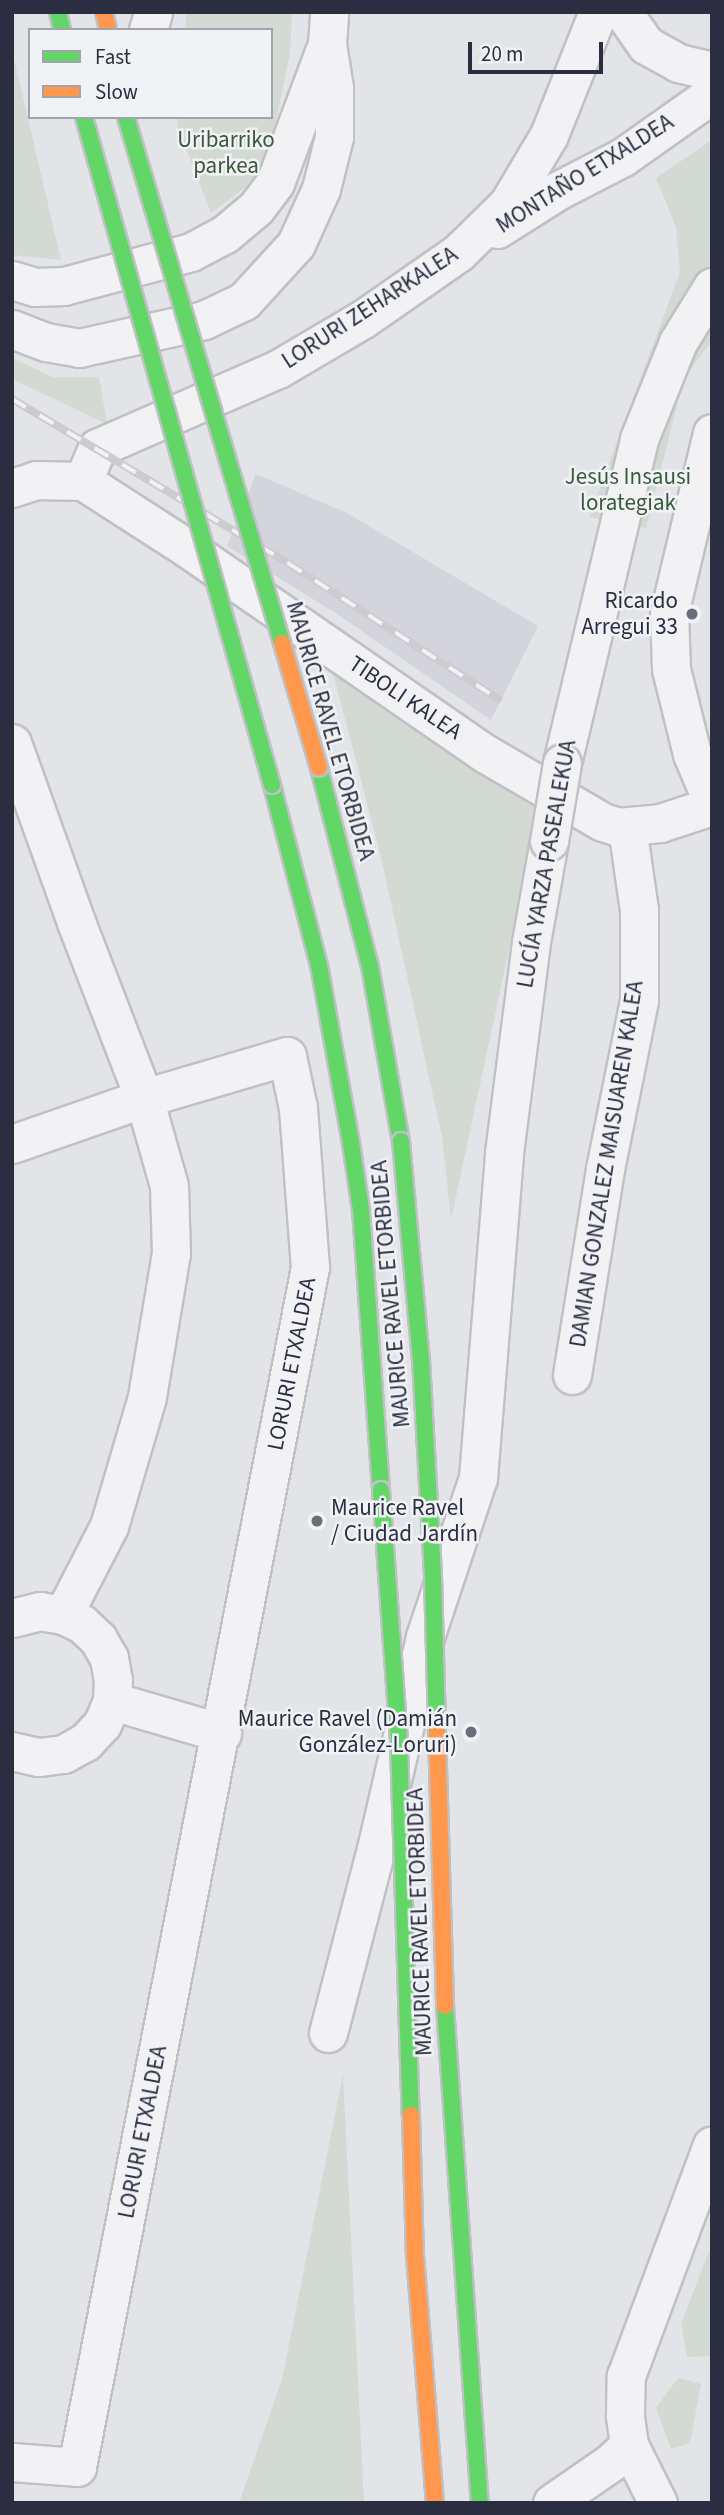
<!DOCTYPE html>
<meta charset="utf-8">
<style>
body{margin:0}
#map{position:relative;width:724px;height:2515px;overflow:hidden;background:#e3e4e7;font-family:"Source Sans 3",sans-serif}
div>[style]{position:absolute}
.built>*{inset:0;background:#d4d5dc}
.green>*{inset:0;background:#d2dad3}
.roads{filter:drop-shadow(2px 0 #c0c1c4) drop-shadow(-2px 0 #c0c1c4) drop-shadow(0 2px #c0c1c4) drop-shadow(0 -2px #c0c1c4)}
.street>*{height:37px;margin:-18.5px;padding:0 18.5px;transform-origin:18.5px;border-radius:18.5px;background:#f2f2f5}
.fast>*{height:16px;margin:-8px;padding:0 8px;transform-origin:8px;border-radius:8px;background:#63d668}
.slow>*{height:16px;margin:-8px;padding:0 8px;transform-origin:8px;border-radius:8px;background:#ff974d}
.rail>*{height:8px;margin-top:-4px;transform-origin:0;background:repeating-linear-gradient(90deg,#f1f2f6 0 16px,#cccccf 0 32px);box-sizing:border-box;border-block:2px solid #cccccf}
.bridges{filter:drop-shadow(2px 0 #c0c1c4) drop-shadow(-2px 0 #c0c1c4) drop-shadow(0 2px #c0c1c4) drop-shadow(0 -2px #c0c1c4)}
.street-bridge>*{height:37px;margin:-18.5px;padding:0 18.5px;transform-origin:18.5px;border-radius:18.5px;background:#f2f2f5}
.fast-bridge>*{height:16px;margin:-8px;padding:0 8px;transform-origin:8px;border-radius:8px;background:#63d668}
.slow-bridge>*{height:16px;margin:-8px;padding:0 8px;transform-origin:8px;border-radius:8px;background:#ff974d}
.dots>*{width:19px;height:19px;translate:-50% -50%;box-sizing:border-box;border:4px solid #f1f2f6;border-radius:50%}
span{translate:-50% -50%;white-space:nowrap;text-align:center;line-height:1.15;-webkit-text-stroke:5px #f1f2f6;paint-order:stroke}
.park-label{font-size:23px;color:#395a3a}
.street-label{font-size:23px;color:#2b2e40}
.poi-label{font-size:23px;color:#2b2e40}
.right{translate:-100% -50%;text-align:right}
.left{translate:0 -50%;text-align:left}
.frame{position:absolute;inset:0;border:14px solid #2b2e40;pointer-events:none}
.legend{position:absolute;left:28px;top:28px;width:245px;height:91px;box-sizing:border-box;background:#f1f2f6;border:2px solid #a2a4ad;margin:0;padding:9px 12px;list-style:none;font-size:21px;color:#2b2e40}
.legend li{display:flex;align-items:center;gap:14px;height:35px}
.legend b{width:35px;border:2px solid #a2a4ad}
.scale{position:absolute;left:468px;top:42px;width:135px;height:32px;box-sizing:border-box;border:4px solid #2b2e40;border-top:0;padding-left:9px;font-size:21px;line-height:24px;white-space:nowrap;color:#2b2e40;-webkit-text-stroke:5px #f1f2f6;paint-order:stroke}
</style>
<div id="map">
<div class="built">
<div style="clip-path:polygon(256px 474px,347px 513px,538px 626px,491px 720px,334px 612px,227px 546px)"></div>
</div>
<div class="green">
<div style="clip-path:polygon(187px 12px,292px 12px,290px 54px,269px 154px,247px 186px,211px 213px,177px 125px,178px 117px,271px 117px,271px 30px,185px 30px)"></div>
<div style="clip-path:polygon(12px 50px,61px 260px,12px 255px)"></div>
<div style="clip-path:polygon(712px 140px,712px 341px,684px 378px,646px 528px,589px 517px,680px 272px,676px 227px,656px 178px)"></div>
<div style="clip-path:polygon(12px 358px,53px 377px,99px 377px,107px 424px,12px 379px)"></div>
<div style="clip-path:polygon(331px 665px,539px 810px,451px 1220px,442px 1137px,381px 857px)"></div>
<div style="clip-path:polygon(343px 2074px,364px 2503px,239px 2503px,282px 2379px)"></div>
<div style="clip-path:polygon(709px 2251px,712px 2252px,712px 2356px,687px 2357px,681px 2324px)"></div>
<div style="clip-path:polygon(678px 2378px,701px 2384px,690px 2443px,671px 2449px,656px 2408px)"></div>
</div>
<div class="roads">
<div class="street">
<div style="left:623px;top:12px;width:40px;rotate:55.1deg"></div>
<div style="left:646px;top:45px;width:37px;rotate:29deg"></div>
<div style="left:678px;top:63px;width:35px;rotate:13deg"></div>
<div style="left:148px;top:30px;width:19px;rotate:-74deg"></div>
<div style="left:497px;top:229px;width:73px;rotate:-32.2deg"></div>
<div style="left:559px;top:190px;width:72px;rotate:-27.3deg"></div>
<div style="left:623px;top:157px;width:109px;rotate:-35.3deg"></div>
<div style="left:12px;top:280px;width:24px;rotate:17deg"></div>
<div style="left:35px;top:287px;width:29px;rotate:-2deg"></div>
<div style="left:64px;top:286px;width:131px;rotate:-15deg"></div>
<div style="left:191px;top:252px;width:38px;rotate:-28deg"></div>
<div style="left:225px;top:234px;width:40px;rotate:-40deg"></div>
<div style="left:256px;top:208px;width:31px;rotate:-53deg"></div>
<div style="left:275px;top:183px;width:140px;rotate:-69.5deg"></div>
<div style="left:12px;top:329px;width:36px;rotate:21deg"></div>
<div style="left:46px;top:342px;width:34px;rotate:10deg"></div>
<div style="left:79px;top:348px;width:128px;rotate:-12.6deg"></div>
<div style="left:204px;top:320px;width:44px;rotate:-25.4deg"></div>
<div style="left:244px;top:301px;width:77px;rotate:-47.6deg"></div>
<div style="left:296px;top:244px;width:60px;rotate:-65.6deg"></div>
<div style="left:321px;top:189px;width:54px;rotate:-76deg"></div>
<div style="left:334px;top:137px;width:49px;rotate:-90deg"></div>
<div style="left:334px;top:88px;width:45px;rotate:-99deg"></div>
<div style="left:327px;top:44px;width:32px;rotate:-86deg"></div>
<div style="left:712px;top:433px;width:186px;rotate:103.4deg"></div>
<div style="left:669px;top:614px;width:55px;rotate:87.9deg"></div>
<div style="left:671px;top:669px;width:88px;rotate:76.1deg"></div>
<div style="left:692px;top:754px;width:51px;rotate:66.9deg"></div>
<div style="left:83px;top:481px;width:127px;rotate:32.8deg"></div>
<div style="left:190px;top:550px;width:359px;rotate:34.6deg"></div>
<div style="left:486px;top:754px;width:135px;rotate:30.2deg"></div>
<div style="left:603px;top:822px;width:16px;rotate:18deg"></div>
<div style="left:618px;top:827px;width:42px;rotate:-5.4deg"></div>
<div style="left:660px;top:823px;width:55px;rotate:-18.1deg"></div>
<div style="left:83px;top:481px;width:36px;rotate:-67deg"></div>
<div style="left:97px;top:448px;width:197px;rotate:-23.6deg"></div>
<div style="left:278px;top:369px;width:99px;rotate:-30.5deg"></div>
<div style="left:363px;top:319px;width:116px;rotate:-34.8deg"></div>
<div style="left:458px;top:253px;width:70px;rotate:-44.4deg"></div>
<div style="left:508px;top:204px;width:80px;rotate:-59.3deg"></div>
<div style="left:549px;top:135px;width:132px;rotate:-68.3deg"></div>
<div style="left:12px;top:488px;width:25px;rotate:-18deg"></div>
<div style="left:36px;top:480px;width:47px;rotate:1.2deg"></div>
<div style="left:12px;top:743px;width:190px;rotate:70.3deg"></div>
<div style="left:76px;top:922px;width:189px;rotate:68.9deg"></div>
<div style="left:144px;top:1098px;width:91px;rotate:74.1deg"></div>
<div style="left:169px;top:1186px;width:67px;rotate:88.3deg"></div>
<div style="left:171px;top:1253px;width:146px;rotate:99.5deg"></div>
<div style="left:147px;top:1397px;width:134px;rotate:106.4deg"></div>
<div style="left:109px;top:1526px;width:100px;rotate:117.3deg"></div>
<div style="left:562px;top:763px;width:333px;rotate:-76.6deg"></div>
<div style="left:639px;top:439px;width:105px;rotate:-68.1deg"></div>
<div style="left:678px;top:342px;width:65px;rotate:-58.3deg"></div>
<div style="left:12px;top:1144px;width:140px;rotate:-19.2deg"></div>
<div style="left:144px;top:1098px;width:149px;rotate:-16.4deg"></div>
<div style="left:287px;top:1056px;width:53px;rotate:78.1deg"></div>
<div style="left:298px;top:1108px;width:159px;rotate:85.7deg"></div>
<div style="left:310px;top:1267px;width:1222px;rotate:100.99deg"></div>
<div style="left:77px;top:2467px;width:65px;rotate:-175.6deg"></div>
<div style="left:572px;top:1375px;width:209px;rotate:-80.9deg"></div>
<div style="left:605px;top:1169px;width:172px;rotate:-78.6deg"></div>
<div style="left:639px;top:1000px;width:90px;rotate:-90deg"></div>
<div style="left:639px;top:910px;width:84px;rotate:-98.2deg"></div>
<div style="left:12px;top:1618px;width:29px;rotate:-14deg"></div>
<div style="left:40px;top:1611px;width:23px;rotate:10deg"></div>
<div style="left:63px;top:1615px;width:21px;rotate:25deg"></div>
<div style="left:82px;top:1624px;width:22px;rotate:43deg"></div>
<div style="left:98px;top:1639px;width:22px;rotate:60deg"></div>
<div style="left:109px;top:1658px;width:22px;rotate:80deg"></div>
<div style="left:113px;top:1680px;width:21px;rotate:93deg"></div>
<div style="left:112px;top:1701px;width:25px;rotate:113deg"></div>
<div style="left:102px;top:1724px;width:25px;rotate:133deg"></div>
<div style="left:85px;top:1742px;width:25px;rotate:151deg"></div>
<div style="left:63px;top:1754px;width:25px;rotate:173deg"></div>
<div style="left:38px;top:1757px;width:27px;rotate:-167deg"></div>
<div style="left:129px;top:1706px;width:97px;rotate:16.2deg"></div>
<div style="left:328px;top:2033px;width:194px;rotate:-75.4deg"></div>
<div style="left:377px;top:1845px;width:213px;rotate:-77deg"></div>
<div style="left:425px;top:1637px;width:168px;rotate:-71.6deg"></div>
<div style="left:478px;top:1478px;width:326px;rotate:-85.4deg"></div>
<div style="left:504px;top:1153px;width:213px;rotate:-82.7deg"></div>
<div style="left:531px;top:942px;width:103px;rotate:-79.9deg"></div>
<div style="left:552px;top:2503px;width:70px;rotate:-34.6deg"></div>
<div style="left:610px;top:2463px;width:26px;rotate:-43deg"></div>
<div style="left:658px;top:2503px;width:65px;rotate:-116.6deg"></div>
<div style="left:629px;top:2445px;width:30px;rotate:-98deg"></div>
<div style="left:625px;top:2415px;width:39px;rotate:-89deg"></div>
<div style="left:626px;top:2376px;width:246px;rotate:-69.6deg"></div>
</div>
<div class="fast">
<div style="left:58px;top:12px;width:18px;rotate:77deg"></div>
<div style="left:319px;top:768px;width:204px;rotate:75.6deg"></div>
<div style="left:370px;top:966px;width:178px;rotate:80deg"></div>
<div style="left:272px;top:785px;width:186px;rotate:75.4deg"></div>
<div style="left:319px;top:965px;width:181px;rotate:79.8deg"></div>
<div style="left:351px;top:1143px;width:68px;rotate:81.5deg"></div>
<div style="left:361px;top:1210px;width:281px;rotate:85.9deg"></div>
</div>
<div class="slow">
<div style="left:104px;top:12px;width:18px;rotate:77deg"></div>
</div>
</div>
<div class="rail">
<div style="left:12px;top:399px;width:321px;rotate:30.7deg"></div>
<div style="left:288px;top:563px;width:254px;rotate:32.9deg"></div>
</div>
<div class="bridges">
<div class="street-bridge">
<div style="left:549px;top:841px;width:79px;rotate:-80.5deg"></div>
</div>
<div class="fast-bridge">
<div style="left:84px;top:117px;width:694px;rotate:74.28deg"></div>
<div style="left:126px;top:117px;width:549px;rotate:73.48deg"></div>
<div style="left:401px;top:1141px;width:220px;rotate:84.8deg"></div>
<div style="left:421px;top:1360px;width:216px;rotate:86.8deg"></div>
<div style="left:433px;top:1576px;width:157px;rotate:88.5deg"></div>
<div style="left:381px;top:1490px;width:254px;rotate:85.9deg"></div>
<div style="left:399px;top:1743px;width:372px;rotate:88.2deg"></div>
<div style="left:445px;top:2006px;width:498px;rotate:86deg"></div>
</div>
<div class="slow-bridge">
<div style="left:282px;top:643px;width:130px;rotate:73.5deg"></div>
<div style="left:437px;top:1733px;width:273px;rotate:88.3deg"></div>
<div style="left:411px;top:2115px;width:140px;rotate:88.4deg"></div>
<div style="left:415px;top:2255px;width:249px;rotate:85.4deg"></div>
</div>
</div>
<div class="dots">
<div style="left:692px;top:614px;background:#6b6e7a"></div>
<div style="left:317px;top:1521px;background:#6b6e7a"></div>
<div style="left:471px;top:1732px;background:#6b6e7a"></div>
</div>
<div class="park-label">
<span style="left:226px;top:153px">Uribarriko<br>parkea</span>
<span style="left:628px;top:490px">Jesús Insausi<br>lorategiak</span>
</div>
<div class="street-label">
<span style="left:585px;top:174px;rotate:-32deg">MONTAÑO ETXALDEA</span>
<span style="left:370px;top:308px;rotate:-33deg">LORURI ZEHARKALEA</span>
<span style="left:405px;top:698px;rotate:34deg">TIBOLI KALEA</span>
<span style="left:330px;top:731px;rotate:74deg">MAURICE RAVEL ETORBIDEA</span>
<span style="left:547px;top:864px;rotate:-80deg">LUCÍA YARZA PASEALEKUA</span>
<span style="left:607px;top:1164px;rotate:-81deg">DAMIAN GONZALEZ MAISUAREN KALEA</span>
<span style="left:391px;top:1294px;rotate:-95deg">MAURICE RAVEL ETORBIDEA</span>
<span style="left:292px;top:1364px;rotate:-79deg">LORURI ETXALDEA</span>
<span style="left:420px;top:1922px;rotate:-92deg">MAURICE RAVEL ETORBIDEA</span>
<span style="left:143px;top:2132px;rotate:-79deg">LORURI ETXALDEA</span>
</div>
<div class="poi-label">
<span class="right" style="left:678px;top:614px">Ricardo<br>Arregui 33</span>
<span class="left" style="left:331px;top:1521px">Maurice Ravel<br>/ Ciudad Jardín</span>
<span class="right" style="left:457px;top:1732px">Maurice Ravel (Damián<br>González-Loruri)</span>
</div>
<div class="frame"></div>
<ul class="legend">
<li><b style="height:9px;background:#63d668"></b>Fast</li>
<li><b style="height:9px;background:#ff974d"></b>Slow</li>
</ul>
<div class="scale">20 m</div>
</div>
